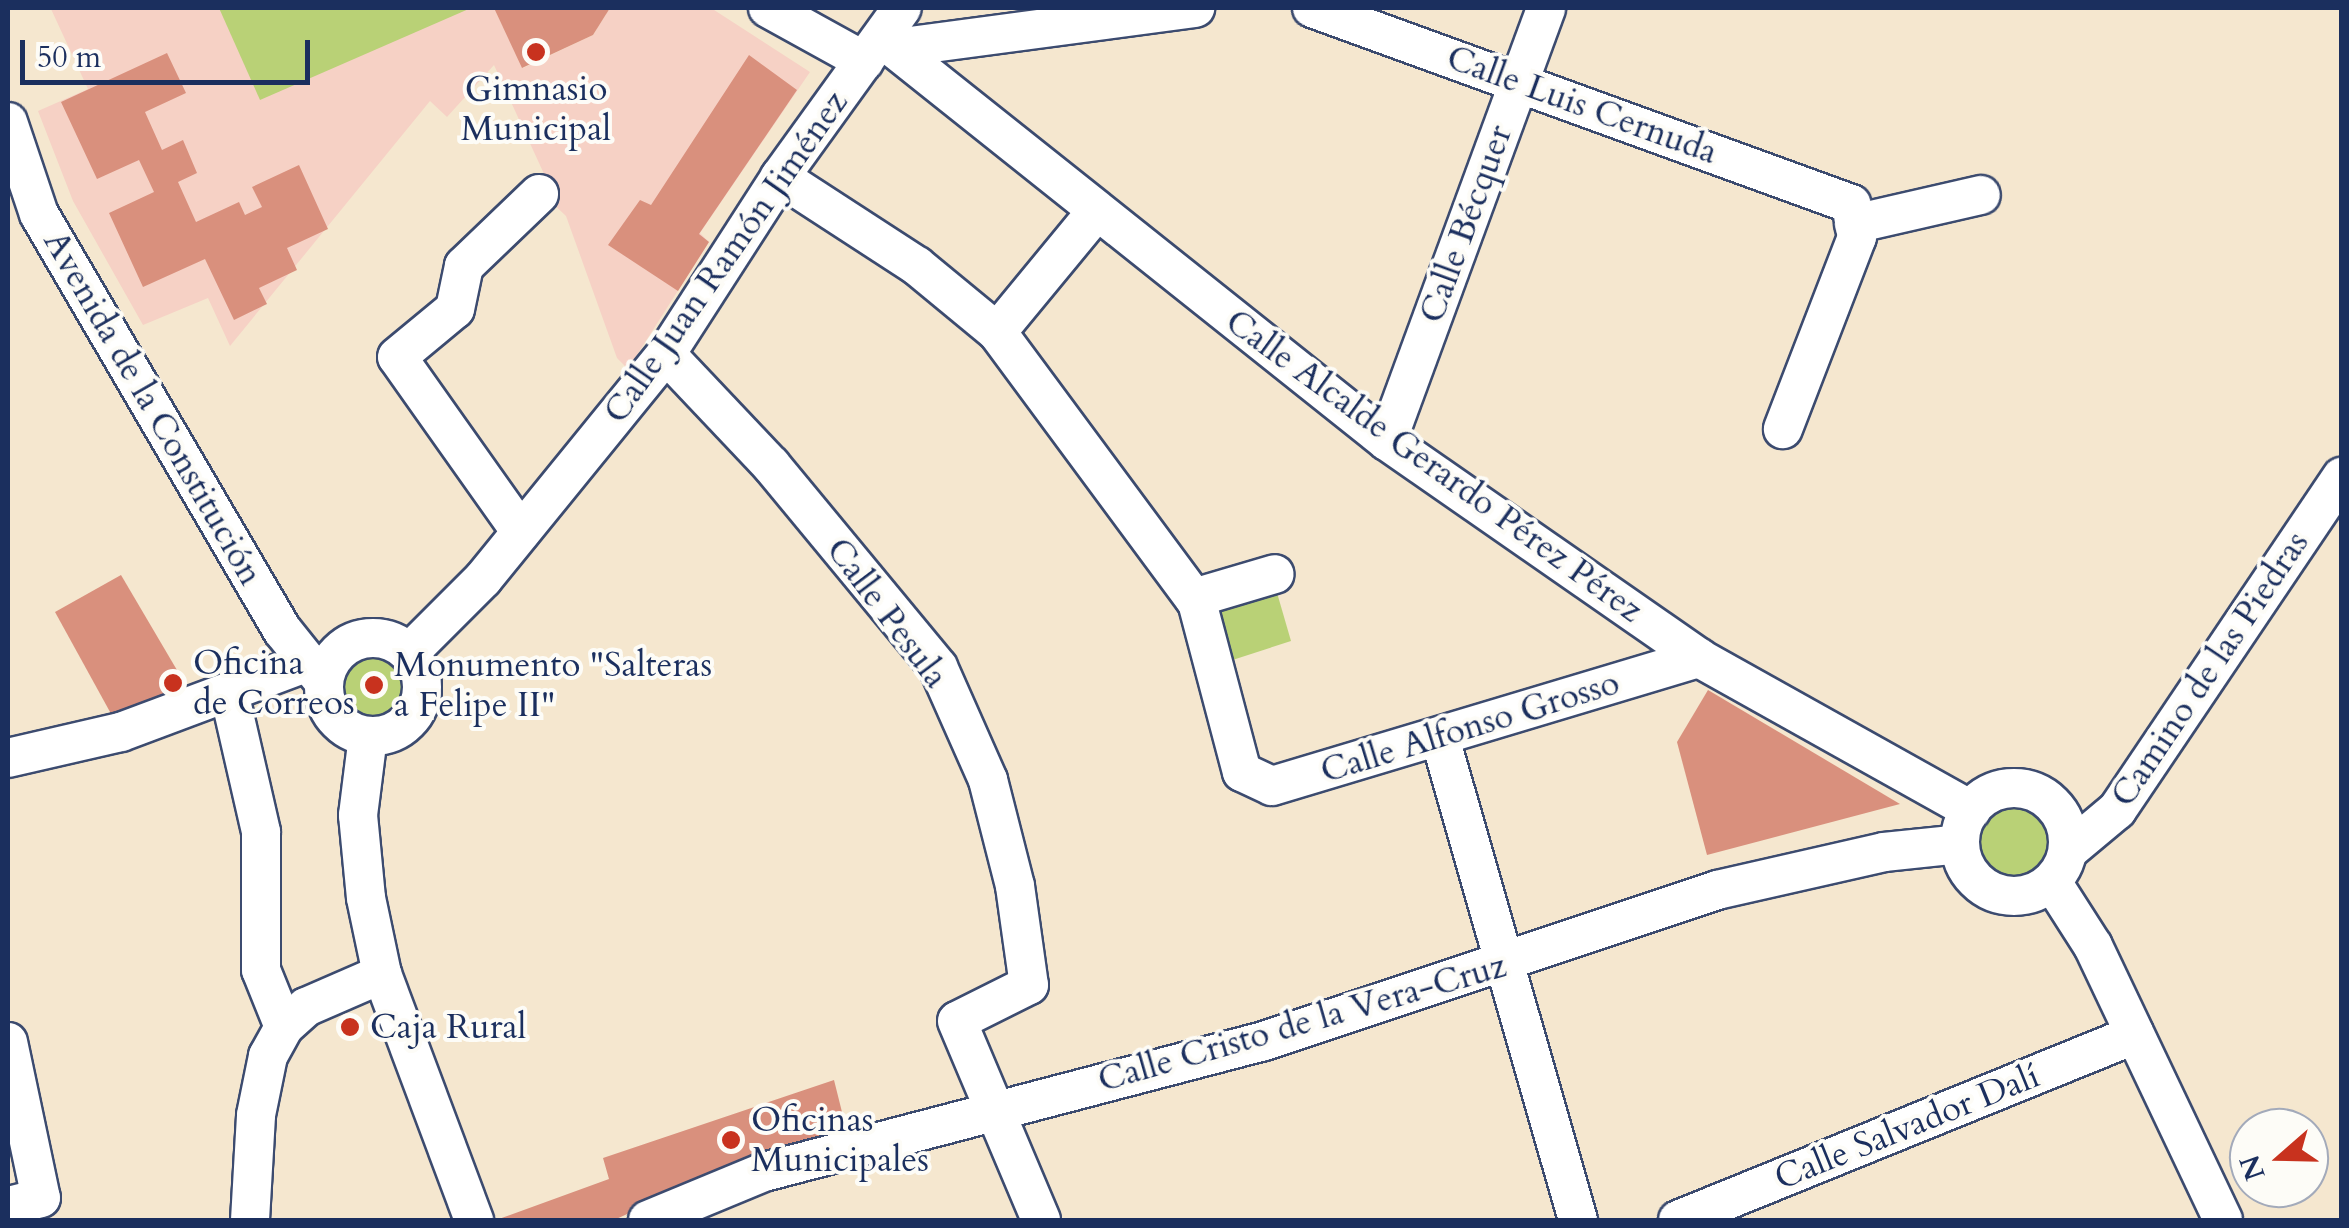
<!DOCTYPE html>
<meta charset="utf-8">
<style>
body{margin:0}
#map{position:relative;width:2349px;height:1228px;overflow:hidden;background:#f5e7cf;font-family:Cardo,serif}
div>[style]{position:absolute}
.built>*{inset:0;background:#f6d1c5}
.green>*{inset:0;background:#b9d176}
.round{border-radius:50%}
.building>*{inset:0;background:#d9907d}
.roads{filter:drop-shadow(2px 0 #3c4b6f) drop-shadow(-2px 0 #3c4b6f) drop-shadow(0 2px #3c4b6f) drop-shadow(0 -2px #3c4b6f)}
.minor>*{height:38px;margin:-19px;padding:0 19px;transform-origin:19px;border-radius:19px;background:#fff}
.minor>.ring{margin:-19px;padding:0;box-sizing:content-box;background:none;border:38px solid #fff;border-radius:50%}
.dots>*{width:28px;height:28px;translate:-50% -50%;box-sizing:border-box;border:5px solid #fdfcf7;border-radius:50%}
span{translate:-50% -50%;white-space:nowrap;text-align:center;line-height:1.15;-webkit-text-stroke:8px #fdfcf7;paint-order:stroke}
.poi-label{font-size:35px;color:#1b2f5e}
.left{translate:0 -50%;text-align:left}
.street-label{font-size:35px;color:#1b2f5e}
.frame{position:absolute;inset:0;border:10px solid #1b2f5e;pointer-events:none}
.north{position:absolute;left:2229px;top:1108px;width:100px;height:100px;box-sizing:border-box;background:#fdfcf7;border:2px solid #a3aaba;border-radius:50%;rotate:250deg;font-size:28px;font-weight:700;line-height:40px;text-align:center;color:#1b2f5e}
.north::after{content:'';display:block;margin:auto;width:35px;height:45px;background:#c8321e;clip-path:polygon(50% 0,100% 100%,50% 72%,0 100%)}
.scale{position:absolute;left:20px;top:40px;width:290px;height:45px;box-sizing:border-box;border:5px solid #1b2f5e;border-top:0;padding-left:12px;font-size:30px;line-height:35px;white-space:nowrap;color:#1b2f5e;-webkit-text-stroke:8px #fdfcf7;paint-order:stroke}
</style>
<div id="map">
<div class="built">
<div style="clip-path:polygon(51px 9px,494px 8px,523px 68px,593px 35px,610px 8px,711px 8px,810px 72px,700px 233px,709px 242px,628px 369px,617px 358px,566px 216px,548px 199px,545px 176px,494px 65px,447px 117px,430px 101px,230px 346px,208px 298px,143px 325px,73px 201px,38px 111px,88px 89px)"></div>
</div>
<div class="green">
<div style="clip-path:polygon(219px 8px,471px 8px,260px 100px)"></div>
<div style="clip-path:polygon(1273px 579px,1291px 641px,1214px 666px,1197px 602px)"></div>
<div class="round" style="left:333px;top:647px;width:80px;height:80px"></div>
<div class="round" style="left:1970px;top:797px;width:90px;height:90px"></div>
</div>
<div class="building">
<div style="clip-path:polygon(494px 8px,610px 8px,593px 35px,522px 68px)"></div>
<div style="clip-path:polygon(167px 53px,186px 93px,145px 112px,162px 150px,183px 140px,197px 173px,178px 182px,196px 222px,239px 202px,245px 215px,262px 207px,252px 187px,299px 165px,328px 229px,287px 248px,297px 270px,259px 288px,267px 304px,234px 320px,205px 259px,143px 287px,109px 213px,154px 192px,139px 160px,97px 179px,61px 102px)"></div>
<div style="clip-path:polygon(749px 55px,797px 90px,699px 234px,709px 242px,678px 291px,608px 245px,640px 200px,651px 205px)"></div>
<div style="clip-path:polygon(121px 575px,184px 682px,115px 721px,55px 612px)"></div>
<div style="clip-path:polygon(1708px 690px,1900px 804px,1707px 855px,1677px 742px)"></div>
<div style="clip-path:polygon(834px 1080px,846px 1128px,764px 1152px,614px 1220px,496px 1220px,609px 1179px,603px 1158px)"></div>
</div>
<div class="roads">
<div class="minor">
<div style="left:768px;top:8px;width:110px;rotate:28.9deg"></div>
<div style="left:1312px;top:8px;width:574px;rotate:19.98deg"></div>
<div style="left:1851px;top:204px;width:34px;rotate:80deg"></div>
<div style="left:1857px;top:237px;width:206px;rotate:111.1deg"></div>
<div style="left:881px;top:38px;width:647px;rotate:38.54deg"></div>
<div style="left:1387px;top:441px;width:380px;rotate:34.8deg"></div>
<div style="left:1699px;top:658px;width:312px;rotate:29.2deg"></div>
<div style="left:895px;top:48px;width:303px;rotate:-7.6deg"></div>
<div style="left:8px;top:122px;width:97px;rotate:71.4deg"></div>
<div style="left:39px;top:214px;width:483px;rotate:59.7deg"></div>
<div style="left:283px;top:631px;width:64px;rotate:51.3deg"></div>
<div style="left:780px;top:177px;width:163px;rotate:33deg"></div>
<div style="left:917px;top:266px;width:104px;rotate:39.5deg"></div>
<div style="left:997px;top:332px;width:336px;rotate:53.5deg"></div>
<div style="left:1197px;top:602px;width:176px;rotate:75.2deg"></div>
<div style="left:1242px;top:772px;width:33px;rotate:25deg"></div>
<div style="left:1272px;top:786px;width:446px;rotate:-16.7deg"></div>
<div style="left:1854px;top:224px;width:130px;rotate:-12.9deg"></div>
<div style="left:997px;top:332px;width:156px;rotate:-50.5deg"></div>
<div style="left:666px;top:354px;width:153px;rotate:46.6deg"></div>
<div style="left:771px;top:465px;width:262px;rotate:50.4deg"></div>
<div style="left:938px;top:667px;width:124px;rotate:66.1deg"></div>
<div style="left:988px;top:780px;width:109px;rotate:75.7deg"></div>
<div style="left:1015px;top:886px;width:100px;rotate:82deg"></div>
<div style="left:1029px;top:985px;width:80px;rotate:153.4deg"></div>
<div style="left:957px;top:1021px;width:216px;rotate:67.1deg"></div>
<div style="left:1387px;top:441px;width:461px;rotate:-69.8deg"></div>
<div style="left:521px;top:532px;width:214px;rotate:-125.3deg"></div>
<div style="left:397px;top:357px;width:75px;rotate:-39.6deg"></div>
<div style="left:455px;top:309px;width:44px;rotate:-78.2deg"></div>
<div style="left:464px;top:266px;width:104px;rotate:-43.8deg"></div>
<div style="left:1194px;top:598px;width:84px;rotate:-16.5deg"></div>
<div class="ring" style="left:324px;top:638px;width:60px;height:60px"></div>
<div style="left:409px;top:653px;width:105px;rotate:-45deg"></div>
<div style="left:483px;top:579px;width:290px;rotate:-50.9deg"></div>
<div style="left:666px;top:354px;width:211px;rotate:-57.2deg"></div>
<div style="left:780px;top:177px;width:208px;rotate:-54.2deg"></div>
<div style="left:229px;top:692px;width:144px;rotate:77.1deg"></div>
<div style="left:261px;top:832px;width:138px;rotate:90deg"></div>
<div style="left:261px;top:970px;width:61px;rotate:68deg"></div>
<div style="left:368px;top:736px;width:80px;rotate:97.2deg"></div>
<div style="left:358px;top:815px;width:83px;rotate:84.5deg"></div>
<div style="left:366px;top:898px;width:78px;rotate:78.1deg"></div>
<div style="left:382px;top:974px;width:263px;rotate:69.5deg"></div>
<div style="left:1440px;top:738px;width:501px;rotate:74.02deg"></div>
<div style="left:8px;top:758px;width:116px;rotate:-13deg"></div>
<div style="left:121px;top:732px;width:200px;rotate:-20.5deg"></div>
<div class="ring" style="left:1960px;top:788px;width:70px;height:70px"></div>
<div style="left:2068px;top:851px;width:64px;rotate:-39.9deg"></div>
<div style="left:2117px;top:810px;width:402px;rotate:-56deg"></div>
<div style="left:2052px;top:882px;width:76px;rotate:57.4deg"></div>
<div style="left:2093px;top:946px;width:303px;rotate:64.6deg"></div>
<div style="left:8px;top:1042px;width:159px;rotate:78.1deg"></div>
<div style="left:41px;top:1198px;width:34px;rotate:166deg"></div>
<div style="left:250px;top:1220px;width:105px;rotate:-86.7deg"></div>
<div style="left:256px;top:1115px;width:60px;rotate:-78.5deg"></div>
<div style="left:268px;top:1056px;width:33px;rotate:-61deg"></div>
<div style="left:284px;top:1027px;width:30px;rotate:-42deg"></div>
<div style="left:306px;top:1007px;width:83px;rotate:-23.5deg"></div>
<div style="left:648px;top:1220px;width:126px;rotate:-22.5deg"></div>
<div style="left:764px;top:1172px;width:517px;rotate:-14.68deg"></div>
<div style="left:1264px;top:1041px;width:478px;rotate:-18.4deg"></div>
<div style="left:1717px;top:890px;width:171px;rotate:-12.8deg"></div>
<div style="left:1884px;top:852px;width:76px;rotate:-6deg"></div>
<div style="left:1678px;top:1220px;width:493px;rotate:-22.1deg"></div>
</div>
</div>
<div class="dots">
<div style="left:536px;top:52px;background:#c8321e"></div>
<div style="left:173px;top:683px;background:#c8321e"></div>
<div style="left:374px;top:685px;background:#c8321e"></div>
<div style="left:350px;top:1027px;background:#c8321e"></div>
<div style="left:731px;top:1140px;background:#c8321e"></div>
</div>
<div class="poi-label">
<span style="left:536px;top:109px">Gimnasio<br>Municipal</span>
<span class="left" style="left:193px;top:683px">Oficina<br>de Correos</span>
<span class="left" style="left:394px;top:685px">Monumento "Salteras<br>a Felipe II"</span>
<span class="left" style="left:370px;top:1027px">Caja Rural</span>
<span class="left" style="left:751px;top:1140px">Oficinas<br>Municipales</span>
</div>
<div class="street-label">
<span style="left:1582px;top:105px;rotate:20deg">Calle Luis Cernuda</span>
<span style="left:1466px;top:224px;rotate:-70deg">Calle Bécquer</span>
<span style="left:726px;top:257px;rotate:-55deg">Calle Juan Ramón Jiménez</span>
<span style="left:153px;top:408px;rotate:60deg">Avenida de la Constitución</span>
<span style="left:1434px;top:466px;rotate:36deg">Calle Alcalde Gerardo Pérez Pérez</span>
<span style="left:887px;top:613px;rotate:53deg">Calle Pesula</span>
<span style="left:2210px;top:669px;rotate:-56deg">Camino de las Piedras</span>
<span style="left:1470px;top:727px;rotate:-17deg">Calle Alfonso Grosso</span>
<span style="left:1302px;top:1023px;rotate:-16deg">Calle Cristo de la Vera-Cruz</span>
<span style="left:1907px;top:1127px;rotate:-22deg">Calle Salvador Dalí</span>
</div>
<div class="frame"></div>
<div class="north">N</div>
<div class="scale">50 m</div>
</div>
